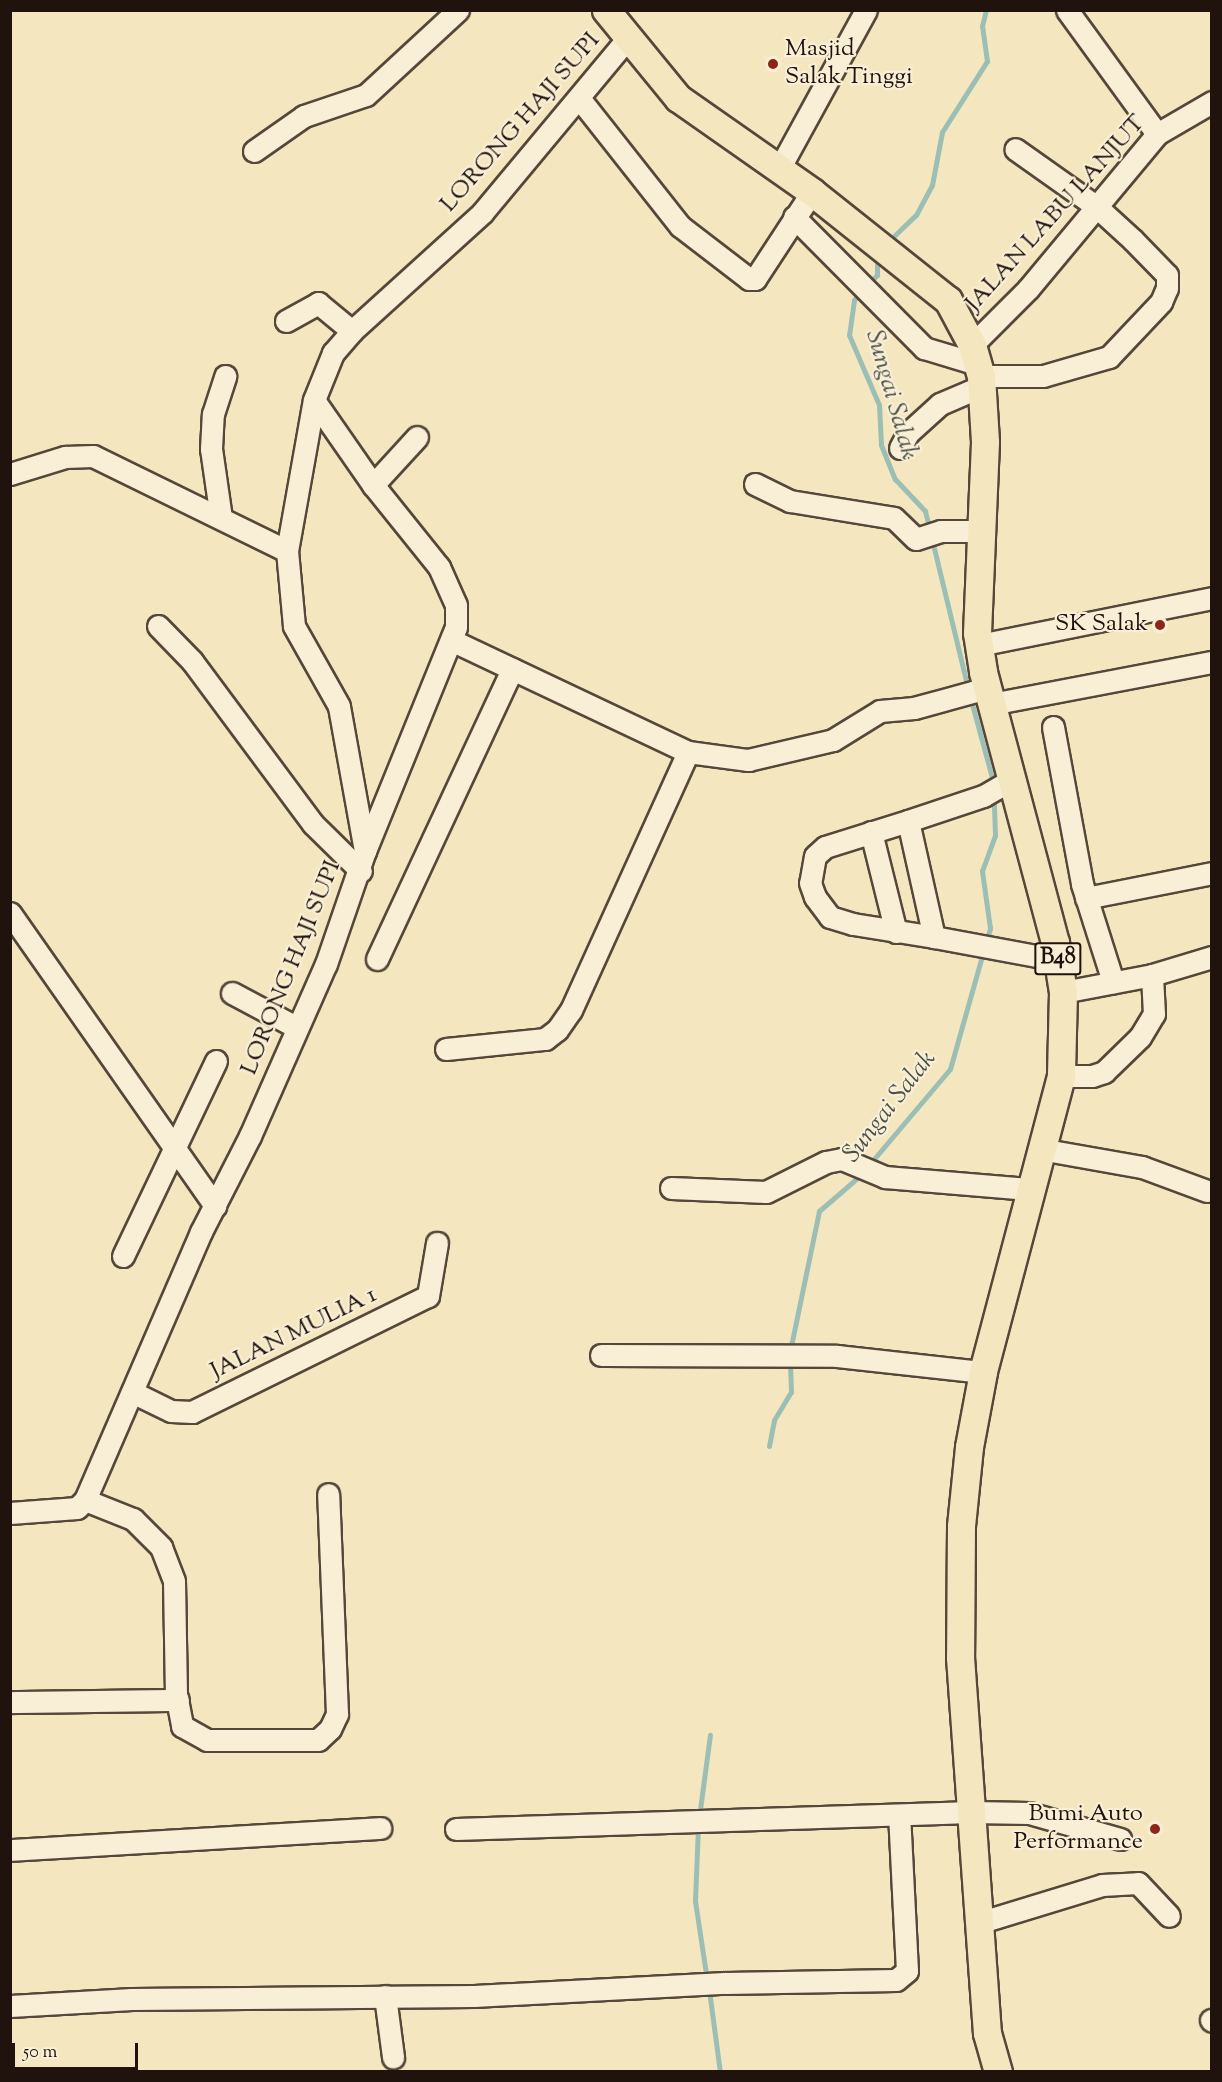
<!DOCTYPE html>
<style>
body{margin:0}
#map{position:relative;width:1222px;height:2082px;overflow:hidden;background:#f4e7c0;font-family:"Sorts Mill Goudy",serif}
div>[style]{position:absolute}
.stream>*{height:5px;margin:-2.5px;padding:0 2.5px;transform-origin:2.5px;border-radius:2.5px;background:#9cbfb5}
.roads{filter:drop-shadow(2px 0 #554739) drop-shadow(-2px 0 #554739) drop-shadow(0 2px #554739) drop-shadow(0 -2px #554739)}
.minor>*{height:21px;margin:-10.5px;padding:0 10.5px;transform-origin:10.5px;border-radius:10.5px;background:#f8efd6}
.major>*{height:27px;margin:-13.5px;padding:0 13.5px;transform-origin:13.5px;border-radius:13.5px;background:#f4e7c0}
.dots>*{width:16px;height:16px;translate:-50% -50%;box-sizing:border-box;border:3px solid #f8efd6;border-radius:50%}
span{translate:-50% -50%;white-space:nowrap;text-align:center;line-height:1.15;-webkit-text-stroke:4.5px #f8efd6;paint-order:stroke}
.shield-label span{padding:2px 4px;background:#f8efd6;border:2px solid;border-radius:4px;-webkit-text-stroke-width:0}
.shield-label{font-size:22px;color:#20120c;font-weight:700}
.poi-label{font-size:24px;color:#20120c}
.left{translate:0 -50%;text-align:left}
.right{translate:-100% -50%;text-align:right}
.street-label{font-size:24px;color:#20120c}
.water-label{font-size:26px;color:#4b4f47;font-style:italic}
.frame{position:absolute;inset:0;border:12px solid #20120c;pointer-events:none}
.scale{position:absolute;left:12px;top:2043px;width:126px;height:27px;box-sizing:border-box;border:3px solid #20120c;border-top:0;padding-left:8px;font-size:18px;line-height:21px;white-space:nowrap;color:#20120c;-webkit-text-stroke:4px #f8efd6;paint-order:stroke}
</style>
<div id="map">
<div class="stream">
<div style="left:894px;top:236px;width:30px;rotate:-44deg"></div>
<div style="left:916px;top:215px;width:34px;rotate:-62deg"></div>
<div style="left:932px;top:185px;width:54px;rotate:-79.3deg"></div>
<div style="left:942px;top:132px;width:84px;rotate:-57.6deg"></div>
<div style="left:987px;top:61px;width:35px;rotate:-98deg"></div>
<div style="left:982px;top:26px;width:16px;rotate:-76deg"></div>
<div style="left:868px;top:284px;width:13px;rotate:-45deg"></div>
<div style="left:877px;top:275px;width:18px;rotate:-90deg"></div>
<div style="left:862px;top:291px;width:12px;rotate:132deg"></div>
<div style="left:854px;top:300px;width:35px;rotate:98deg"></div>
<div style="left:849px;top:335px;width:76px;rotate:66.8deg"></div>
<div style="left:879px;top:405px;width:40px;rotate:87.1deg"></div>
<div style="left:881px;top:445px;width:37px;rotate:68deg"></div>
<div style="left:895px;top:479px;width:44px;rotate:46.8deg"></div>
<div style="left:925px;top:511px;width:21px;rotate:76deg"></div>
<div style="left:932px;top:540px;width:145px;rotate:76.4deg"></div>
<div style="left:972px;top:704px;width:84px;rotate:74.8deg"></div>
<div style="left:986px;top:943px;width:16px;rotate:-75deg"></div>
<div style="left:990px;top:928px;width:58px;rotate:-98deg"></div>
<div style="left:982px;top:871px;width:38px;rotate:-70deg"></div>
<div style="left:995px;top:835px;width:38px;rotate:-92deg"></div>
<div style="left:868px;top:1166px;width:127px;rotate:-49.8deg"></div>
<div style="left:950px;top:1069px;width:122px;rotate:-74.2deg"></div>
<div style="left:790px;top:1351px;width:143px;rotate:-78.3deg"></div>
<div style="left:819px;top:1211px;width:58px;rotate:-40.8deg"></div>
<div style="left:769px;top:1446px;width:26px;rotate:-79deg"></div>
<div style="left:774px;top:1420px;width:33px;rotate:-59deg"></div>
<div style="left:791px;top:1392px;width:32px;rotate:-92deg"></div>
<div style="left:699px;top:1817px;width:83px;rotate:-82.4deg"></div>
<div style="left:698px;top:1826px;width:75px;rotate:92.3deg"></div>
<div style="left:695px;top:1901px;width:80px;rotate:81.4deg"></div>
<div style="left:709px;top:1990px;width:83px;rotate:82.4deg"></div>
</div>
<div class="roads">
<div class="minor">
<div style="left:1067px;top:10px;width:153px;rotate:54deg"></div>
<div style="left:579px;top:98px;width:163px;rotate:51.7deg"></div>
<div style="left:680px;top:226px;width:87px;rotate:37.5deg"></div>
<div style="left:749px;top:279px;width:6px"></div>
<div style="left:755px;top:279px;width:104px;rotate:-56.8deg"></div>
<div style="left:254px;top:151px;width:61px;rotate:-35deg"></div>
<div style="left:304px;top:116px;width:65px;rotate:-18.7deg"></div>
<div style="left:366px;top:95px;width:125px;rotate:-42.7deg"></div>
<div style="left:779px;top:169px;width:181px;rotate:-61.3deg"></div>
<div style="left:794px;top:217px;width:185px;rotate:45.2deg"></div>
<div style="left:924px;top:348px;width:55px;rotate:16.8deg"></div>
<div style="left:286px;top:321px;width:37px;rotate:-29deg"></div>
<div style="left:318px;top:303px;width:44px;rotate:39.5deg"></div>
<div style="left:972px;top:345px;width:79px;rotate:-45deg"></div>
<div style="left:1028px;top:289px;width:202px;rotate:-50.2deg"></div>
<div style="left:1157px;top:134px;width:64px;rotate:-30.2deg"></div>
<div style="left:981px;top:376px;width:62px"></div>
<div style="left:1043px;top:376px;width:69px;rotate:-16.1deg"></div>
<div style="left:1109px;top:357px;width:76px;rotate:-46.6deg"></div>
<div style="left:1161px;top:302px;width:15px;rotate:-67deg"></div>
<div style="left:1167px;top:288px;width:13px;rotate:-90deg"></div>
<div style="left:1167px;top:275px;width:49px;rotate:-134.2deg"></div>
<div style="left:1133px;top:240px;width:49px;rotate:-137.5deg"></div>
<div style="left:1097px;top:207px;width:100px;rotate:-144.7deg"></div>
<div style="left:900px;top:448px;width:17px;rotate:-62deg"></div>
<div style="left:908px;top:433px;width:43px;rotate:-42.2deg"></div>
<div style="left:940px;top:404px;width:46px;rotate:-23.2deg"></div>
<div style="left:10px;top:474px;width:58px;rotate:-17.2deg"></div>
<div style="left:65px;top:457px;width:28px;rotate:-2deg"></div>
<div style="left:93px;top:456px;width:216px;rotate:26.1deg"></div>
<div style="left:755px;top:484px;width:39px;rotate:26deg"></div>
<div style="left:790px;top:501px;width:105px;rotate:9.3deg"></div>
<div style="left:894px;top:518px;width:30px;rotate:44deg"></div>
<div style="left:916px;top:539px;width:26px;rotate:-18deg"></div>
<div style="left:941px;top:531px;width:40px"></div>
<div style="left:373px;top:485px;width:65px;rotate:-47.5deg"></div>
<div style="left:221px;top:518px;width:70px;rotate:-98.2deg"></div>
<div style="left:211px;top:449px;width:35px;rotate:-87deg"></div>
<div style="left:213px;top:414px;width:40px;rotate:-72deg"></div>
<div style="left:158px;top:626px;width:49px;rotate:45.8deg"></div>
<div style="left:192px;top:661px;width:203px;rotate:53.4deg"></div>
<div style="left:313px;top:824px;width:67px;rotate:44.4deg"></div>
<div style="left:451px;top:640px;width:262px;rotate:25.3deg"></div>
<div style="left:688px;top:752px;width:61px;rotate:7.6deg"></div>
<div style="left:748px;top:760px;width:87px;rotate:-13.2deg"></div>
<div style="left:833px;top:740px;width:55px;rotate:-31.7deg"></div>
<div style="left:880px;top:711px;width:34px;rotate:-5deg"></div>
<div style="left:914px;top:708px;width:76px;rotate:-15.3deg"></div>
<div style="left:979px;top:645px;width:238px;rotate:-11.4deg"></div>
<div style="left:991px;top:704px;width:225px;rotate:-10.8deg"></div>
<div style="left:1053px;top:727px;width:160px;rotate:79.5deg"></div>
<div style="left:1082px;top:884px;width:103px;rotate:72.4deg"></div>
<div style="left:1011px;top:780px;width:32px;rotate:150deg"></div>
<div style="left:983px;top:796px;width:79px;rotate:161.6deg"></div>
<div style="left:908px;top:821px;width:119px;rotate:77.4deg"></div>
<div style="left:934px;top:937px;width:126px;rotate:10.5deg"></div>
<div style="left:908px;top:821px;width:87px;rotate:162.6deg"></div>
<div style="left:825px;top:847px;width:13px;rotate:138deg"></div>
<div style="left:815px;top:856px;width:27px;rotate:100deg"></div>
<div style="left:810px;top:883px;width:15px;rotate:70deg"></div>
<div style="left:815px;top:897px;width:25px;rotate:53deg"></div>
<div style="left:830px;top:917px;width:24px;rotate:17deg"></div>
<div style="left:853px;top:924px;width:82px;rotate:9.1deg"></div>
<div style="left:871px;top:832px;width:103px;rotate:76deg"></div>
<div style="left:365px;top:851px;width:147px;rotate:-100.2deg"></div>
<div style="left:339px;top:706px;width:92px;rotate:-119.4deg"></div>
<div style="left:294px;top:626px;width:75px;rotate:-95.3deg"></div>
<div style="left:287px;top:551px;width:153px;rotate:-79.9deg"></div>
<div style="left:314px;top:400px;width:51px;rotate:-68deg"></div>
<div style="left:333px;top:353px;width:29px;rotate:-49deg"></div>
<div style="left:352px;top:331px;width:176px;rotate:-42.2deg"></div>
<div style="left:482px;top:213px;width:226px;rotate:-50.2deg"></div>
<div style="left:1086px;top:898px;width:128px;rotate:-11.2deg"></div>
<div style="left:10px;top:913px;width:358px;rotate:55deg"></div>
<div style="left:377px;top:959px;width:320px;rotate:-65deg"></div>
<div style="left:1063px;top:992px;width:91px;rotate:-10.8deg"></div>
<div style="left:1152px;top:975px;width:63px;rotate:-16.7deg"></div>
<div style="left:232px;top:993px;width:72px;rotate:28deg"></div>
<div style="left:446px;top:1049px;width:100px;rotate:-5.8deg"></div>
<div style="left:545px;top:1039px;width:15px;rotate:-37deg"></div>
<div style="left:557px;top:1030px;width:24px;rotate:-55deg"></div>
<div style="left:571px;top:1010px;width:283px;rotate:-65.6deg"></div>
<div style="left:1061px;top:1076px;width:31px"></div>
<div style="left:1092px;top:1076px;width:13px;rotate:-18deg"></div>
<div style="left:1104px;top:1072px;width:50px;rotate:-44.2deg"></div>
<div style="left:1140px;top:1037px;width:27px;rotate:-59deg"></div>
<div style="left:1154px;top:1014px;width:39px;rotate:-93deg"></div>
<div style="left:1040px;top:1149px;width:104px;rotate:10deg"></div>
<div style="left:1142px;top:1167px;width:69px;rotate:20.3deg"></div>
<div style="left:671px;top:1188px;width:95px;rotate:2.4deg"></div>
<div style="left:766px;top:1192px;width:67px;rotate:-26.6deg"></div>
<div style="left:826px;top:1162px;width:16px;rotate:-11deg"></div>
<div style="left:842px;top:1159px;width:47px;rotate:22.7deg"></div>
<div style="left:885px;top:1177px;width:144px;rotate:4.8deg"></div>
<div style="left:123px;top:1256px;width:216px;rotate:-64.5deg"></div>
<div style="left:601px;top:1355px;width:236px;rotate:0.2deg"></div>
<div style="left:837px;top:1356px;width:147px;rotate:6.3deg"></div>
<div style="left:132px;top:1392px;width:43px;rotate:26deg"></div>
<div style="left:171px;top:1411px;width:21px;rotate:3deg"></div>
<div style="left:192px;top:1412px;width:263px;rotate:-26.2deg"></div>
<div style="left:428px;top:1296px;width:54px;rotate:-80.4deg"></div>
<div style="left:85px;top:1500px;width:52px;rotate:21.6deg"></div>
<div style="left:133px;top:1519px;width:40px;rotate:45deg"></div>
<div style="left:161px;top:1547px;width:36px;rotate:69deg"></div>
<div style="left:174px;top:1581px;width:113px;rotate:89deg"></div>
<div style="left:176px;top:1694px;width:33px;rotate:79deg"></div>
<div style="left:182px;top:1726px;width:29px;rotate:29deg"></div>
<div style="left:207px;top:1740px;width:111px"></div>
<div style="left:318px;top:1740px;width:16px;rotate:-43deg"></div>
<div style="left:330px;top:1729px;width:17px;rotate:-65deg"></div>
<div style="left:337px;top:1714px;width:220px;rotate:-92.3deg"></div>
<div style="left:10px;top:1513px;width:67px;rotate:-4.3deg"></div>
<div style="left:77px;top:1508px;width:11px;rotate:-45deg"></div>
<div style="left:85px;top:1500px;width:292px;rotate:-66.6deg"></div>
<div style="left:201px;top:1232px;width:108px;rotate:-63deg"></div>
<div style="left:250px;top:1136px;width:188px;rotate:-66.2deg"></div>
<div style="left:326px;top:964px;width:120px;rotate:-71deg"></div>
<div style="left:365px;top:851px;width:242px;rotate:-67.9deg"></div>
<div style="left:456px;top:627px;width:22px;rotate:-90deg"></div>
<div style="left:456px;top:605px;width:42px;rotate:-114.1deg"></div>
<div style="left:439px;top:567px;width:105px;rotate:-128.8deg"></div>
<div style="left:373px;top:485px;width:103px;rotate:-124.8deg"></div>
<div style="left:10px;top:1702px;width:168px;rotate:-0.7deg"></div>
<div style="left:456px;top:1829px;width:515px;rotate:-1.89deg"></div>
<div style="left:971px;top:1812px;width:58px;rotate:1deg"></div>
<div style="left:1029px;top:1813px;width:95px;rotate:15.9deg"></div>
<div style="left:10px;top:1850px;width:371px;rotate:-3.4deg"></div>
<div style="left:978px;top:1923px;width:130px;rotate:-17deg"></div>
<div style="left:1102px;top:1885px;width:36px;rotate:-3deg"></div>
<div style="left:1138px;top:1883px;width:45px;rotate:46.8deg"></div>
<div style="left:385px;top:1996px;width:62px;rotate:82.5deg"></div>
<div style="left:10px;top:2006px;width:122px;rotate:-3.3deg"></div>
<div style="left:132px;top:1999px;width:342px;rotate:-0.5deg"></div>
<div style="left:474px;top:1996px;width:251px;rotate:-3deg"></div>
<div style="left:725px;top:1983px;width:171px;rotate:-1deg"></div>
<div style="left:896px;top:1980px;width:14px;rotate:-39deg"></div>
<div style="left:907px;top:1971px;width:156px;rotate:-92.9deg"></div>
<div style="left:1211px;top:2020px;width:1px;rotate:45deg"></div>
</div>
<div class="major">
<div style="left:606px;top:10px;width:114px;rotate:50.7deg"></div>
<div style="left:678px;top:98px;width:164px;rotate:35deg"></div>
<div style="left:812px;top:192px;width:174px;rotate:38.5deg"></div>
<div style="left:948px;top:300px;width:51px;rotate:61.9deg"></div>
<div style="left:972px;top:345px;width:32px;rotate:74deg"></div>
<div style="left:981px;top:376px;width:66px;rotate:86.5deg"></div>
<div style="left:985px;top:442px;width:191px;rotate:92.4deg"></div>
<div style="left:977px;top:633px;width:39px;rotate:81deg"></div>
<div style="left:983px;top:672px;width:279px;rotate:75.1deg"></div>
<div style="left:1055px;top:942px;width:51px;rotate:80.9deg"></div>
<div style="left:1063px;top:992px;width:84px;rotate:91.4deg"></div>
<div style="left:1061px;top:1076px;width:306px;rotate:104.8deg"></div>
<div style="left:983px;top:1372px;width:76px;rotate:100.6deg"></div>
<div style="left:969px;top:1447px;width:79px;rotate:95.8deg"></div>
<div style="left:961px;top:1526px;width:131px;rotate:90.4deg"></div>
<div style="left:960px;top:1657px;width:377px;rotate:85.9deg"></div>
<div style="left:987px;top:2033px;width:41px;rotate:74.2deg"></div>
</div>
</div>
<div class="dots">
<div style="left:773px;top:64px;background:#8f2418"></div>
<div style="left:1160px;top:625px;background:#8f2418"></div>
<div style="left:1155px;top:1829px;background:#8f2418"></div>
</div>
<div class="shield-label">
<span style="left:1058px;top:959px">B48</span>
</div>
<div class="poi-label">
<span class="left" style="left:785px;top:64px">Masjid<br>Salak Tinggi</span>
<span class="right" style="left:1148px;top:625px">SK Salak</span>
<span class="right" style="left:1143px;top:1829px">Bumi Auto<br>Performance</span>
</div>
<div class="street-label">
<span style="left:521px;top:123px;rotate:-49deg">LORONG HAJI SUPI</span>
<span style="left:1056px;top:214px;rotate:-48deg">JALAN LABU LANJUT</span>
<span style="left:292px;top:968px;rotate:-68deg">LORONG HAJI SUPI</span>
<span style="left:294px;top:1334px;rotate:-26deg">JALAN MULIA 1</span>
</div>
<div class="water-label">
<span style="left:891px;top:395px;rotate:74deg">Sungai Salak</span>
<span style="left:890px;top:1107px;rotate:-52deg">Sungai Salak</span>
</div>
<div class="frame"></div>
<div class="scale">50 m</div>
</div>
